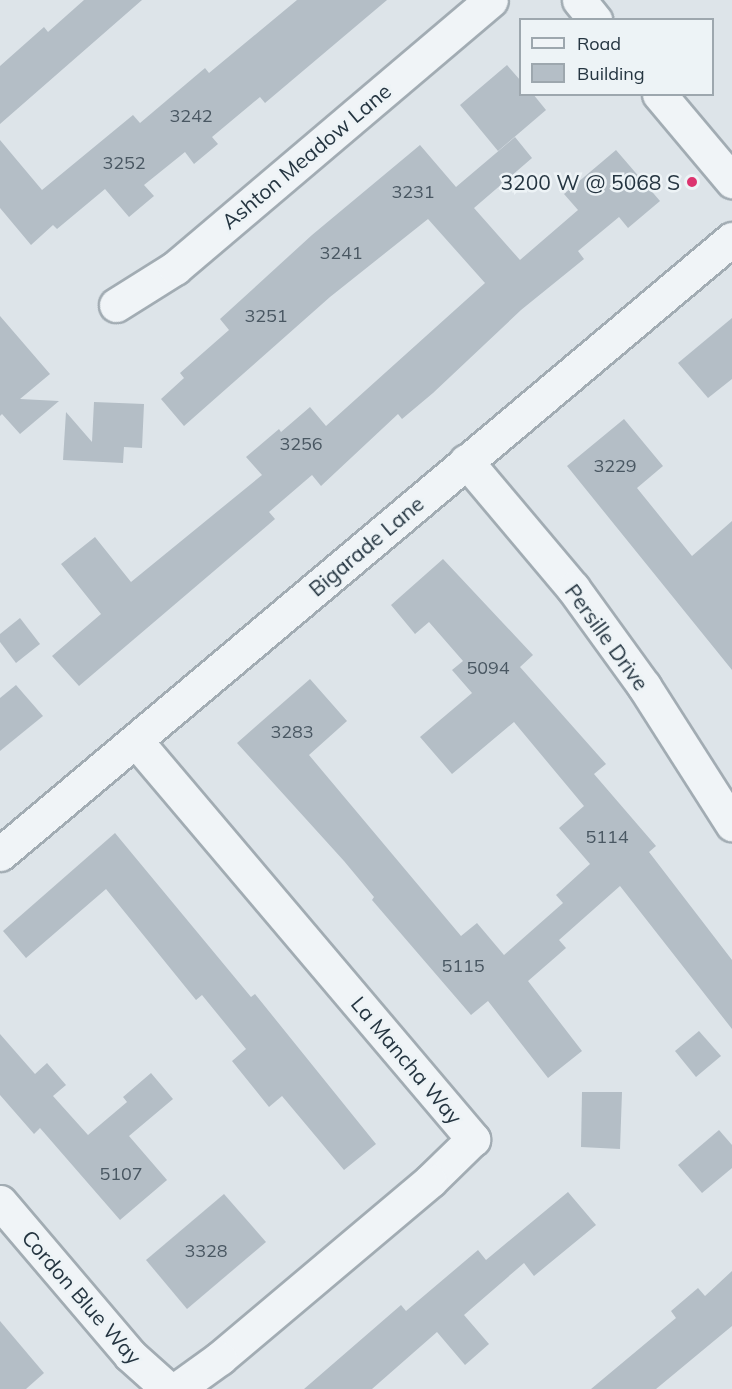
<!DOCTYPE html>
<style>
body{margin:0}
#map{position:relative;width:732px;height:1389px;overflow:hidden;background:#dde4e9;font-family:Mulish,sans-serif}
div>[style]{position:absolute}
.building>*{inset:0;background:#b4bec6}
.roads{filter:drop-shadow(2px 0 #a2acb3) drop-shadow(-2px 0 #a2acb3) drop-shadow(0 2px #a2acb3) drop-shadow(0 -2px #a2acb3)}
.minor>*{height:33px;margin:-16.5px;padding:0 16.5px;transform-origin:16.5px;border-radius:16.5px;background:#f0f4f7}
.dots>*{width:16px;height:16px;translate:-50% -50%;box-sizing:border-box;border:3px solid #edf3f6;border-radius:50%}
span{translate:-50% -50%;white-space:nowrap;text-align:center;line-height:1.15;-webkit-text-stroke:5px #edf3f6;paint-order:stroke}
.number-label{font-size:18px;color:#495762}
.number-label span{-webkit-text-stroke-width:0}
.street-label{font-size:21px;color:#253541}
.poi-label{font-size:21px;color:#253541}
.right{translate:-100% -50%;text-align:right}
.legend{position:absolute;left:519px;top:18px;width:195px;height:78px;box-sizing:border-box;background:#edf3f6;border:2px solid #9da7ae;margin:0;padding:8px 10px;list-style:none;font-size:18px;color:#253541}
.legend li{display:flex;align-items:center;gap:12px;height:30px}
.legend b{width:30px;border:2px solid #9da7ae}
</style>
<div id="map">
<div class="building">
<div style="clip-path:polygon(84px 0,142px 0,0 124px,0 66px,44px 27px,48px 32px)"></div>
<div style="clip-path:polygon(297px 0,387px 0,265px 103px,260px 97px,212px 137px,218px 144px,194px 164px,185px 152px,144px 185px,154px 196px,129px 217px,105px 189px,57px 229px,53px 225px,31px 245px,0 208px,0 140px,42px 190px,133px 115px,140px 123px,205px 68px,209px 73px)"></div>
<div style="clip-path:polygon(507px 65px,520px 80px,520px 94px,533px 94px,546px 110px,498px 151px,460px 105px)"></div>
<div style="clip-path:polygon(515px 137px,532px 158px,474px 208px,520px 260px,578px 210px,564px 194px,616px 150px,660px 201px,628px 228px,619px 217px,578px 251px,584px 259px,521px 310px,433px 393px,402px 419px,398px 414px,321px 486px,312px 475px,269px 512px,275px 519px,79px 686px,52px 656px,101px 614px,61px 564px,95px 537px,131px 582px,262px 475px,246px 457px,279px 429px,281px 432px,310px 407px,326px 426px,485px 283px,428px 219px,330px 297px,184px 426px,161px 399px,184px 378px,180px 373px,229px 330px,220px 319px,312px 235px,420px 145px,456px 187px)"></div>
<div style="clip-path:polygon(0 316px,50px 374px,20px 399px,59px 401px,20px 434px,2px 414px,0 416px)"></div>
<div style="clip-path:polygon(732px 318px,732px 379px,708px 398px,678px 363px)"></div>
<div style="clip-path:polygon(94px 402px,144px 404px,142px 448px,124px 447px,123px 463px,63px 460px,66px 412px,92px 442px)"></div>
<div style="clip-path:polygon(624px 419px,663px 466px,637px 488px,692px 556px,732px 521px,732px 670px,567px 466px)"></div>
<div style="clip-path:polygon(443px 559px,533px 655px,520px 667px,606px 764px,594px 774px,656px 846px,649px 852px,732px 960px,732px 1029px,620px 886px,559px 940px,566px 948px,528px 981px,582px 1051px,548px 1078px,488px 1001px,471px 1015px,372px 900px,374px 897px,344px 861px,237px 743px,310px 679px,347px 721px,309px 755px,461px 936px,477px 923px,504px 955px,563px 903px,556px 895px,590px 864px,559px 828px,584px 806px,514px 722px,452px 774px,420px 737px,472px 693px,452px 670px,463px 661px,429px 622px,415px 634px,391px 605px)"></div>
<div style="clip-path:polygon(20px 618px,40px 644px,16px 663px,0 642px,0 634px)"></div>
<div style="clip-path:polygon(16px 685px,43px 716px,0 751px,0 698px)"></div>
<div style="clip-path:polygon(115px 833px,251px 997px,255px 994px,376px 1144px,344px 1170px,282px 1096px,269px 1107px,232px 1061px,246px 1049px,202px 995px,196px 1000px,106px 889px,26px 958px,3px 931px)"></div>
<div style="clip-path:polygon(699px 1031px,721px 1056px,696px 1077px,675px 1051px)"></div>
<div style="clip-path:polygon(0 1034px,35px 1074px,47px 1063px,66px 1085px,53px 1096px,88px 1135px,127px 1102px,123px 1097px,151px 1073px,173px 1099px,129px 1136px,167px 1180px,120px 1220px,40px 1128px,34px 1134px,0 1095px)"></div>
<div style="clip-path:polygon(582px 1092px,622px 1092px,620px 1149px,581px 1147px)"></div>
<div style="clip-path:polygon(719px 1130px,732px 1145px,732px 1168px,702px 1193px,678px 1165px)"></div>
<div style="clip-path:polygon(568px 1192px,596px 1225px,534px 1276px,524px 1263px,464px 1315px,489px 1344px,465px 1365px,437px 1332px,372px 1389px,304px 1389px,401px 1305px,406px 1311px,478px 1250px,486px 1260px)"></div>
<div style="clip-path:polygon(224px 1194px,266px 1242px,187px 1309px,146px 1260px)"></div>
<div style="clip-path:polygon(732px 1271px,732px 1326px,656px 1389px,591px 1389px,676px 1318px,671px 1311px,698px 1288px,705px 1296px)"></div>
<div style="clip-path:polygon(0 1321px,44px 1373px,26px 1389px,0 1389px)"></div>
</div>
<div class="roads">
<div class="minor">
<div style="left:579px;top:0;width:26px;rotate:51deg"></div>
<div style="left:659px;top:94px;width:114px;rotate:50deg"></div>
<div style="left:116px;top:305px;width:70px;rotate:-32.1deg"></div>
<div style="left:175px;top:268px;width:414px;rotate:-40.3deg"></div>
<div style="left:466px;top:461px;width:166px;rotate:49.9deg"></div>
<div style="left:573px;top:588px;width:121px;rotate:54.1deg"></div>
<div style="left:644px;top:686px;width:164px;rotate:57.5deg"></div>
<div style="left:136px;top:741px;width:522px;rotate:49.74deg"></div>
<div style="left:473px;top:1139px;width:60px;rotate:135.7deg"></div>
<div style="left:430px;top:1181px;width:275px;rotate:139.9deg"></div>
<div style="left:220px;top:1358px;width:53px;rotate:144.2deg"></div>
<div style="left:0;top:854px;width:956px;rotate:-40.04deg"></div>
<div style="left:0;top:1202px;width:201px;rotate:49.6deg"></div>
<div style="left:130px;top:1355px;width:51px;rotate:41.8deg"></div>
</div>
</div>
<div class="dots">
<div style="left:692px;top:182px;background:#dc346f"></div>
</div>
<div class="number-label">
<span style="left:191px;top:116px">3242</span>
<span style="left:124px;top:163px">3252</span>
<span style="left:413px;top:192px">3231</span>
<span style="left:341px;top:253px">3241</span>
<span style="left:266px;top:316px">3251</span>
<span style="left:301px;top:444px">3256</span>
<span style="left:615px;top:466px">3229</span>
<span style="left:488px;top:668px">5094</span>
<span style="left:292px;top:732px">3283</span>
<span style="left:607px;top:837px">5114</span>
<span style="left:463px;top:966px">5115</span>
<span style="left:121px;top:1174px">5107</span>
<span style="left:206px;top:1251px">3328</span>
</div>
<div class="street-label">
<span style="left:306px;top:156px;rotate:-40deg">Ashton Meadow Lane</span>
<span style="left:366px;top:546px;rotate:-40deg">Bigarade Lane</span>
<span style="left:607px;top:637px;rotate:54deg">Persille Drive</span>
<span style="left:407px;top:1060px;rotate:50deg">La Mancha Way</span>
<span style="left:82px;top:1297px;rotate:49deg">Cordon Blue Way</span>
</div>
<div class="poi-label">
<span class="right" style="left:680px;top:182px">3200 W @ 5068 S</span>
</div>
<ul class="legend">
<li><b style="height:8px;background:#f0f4f7"></b>Road</li>
<li><b style="height:16px;background:#b4bec6"></b>Building</li>
</ul>
</div>
